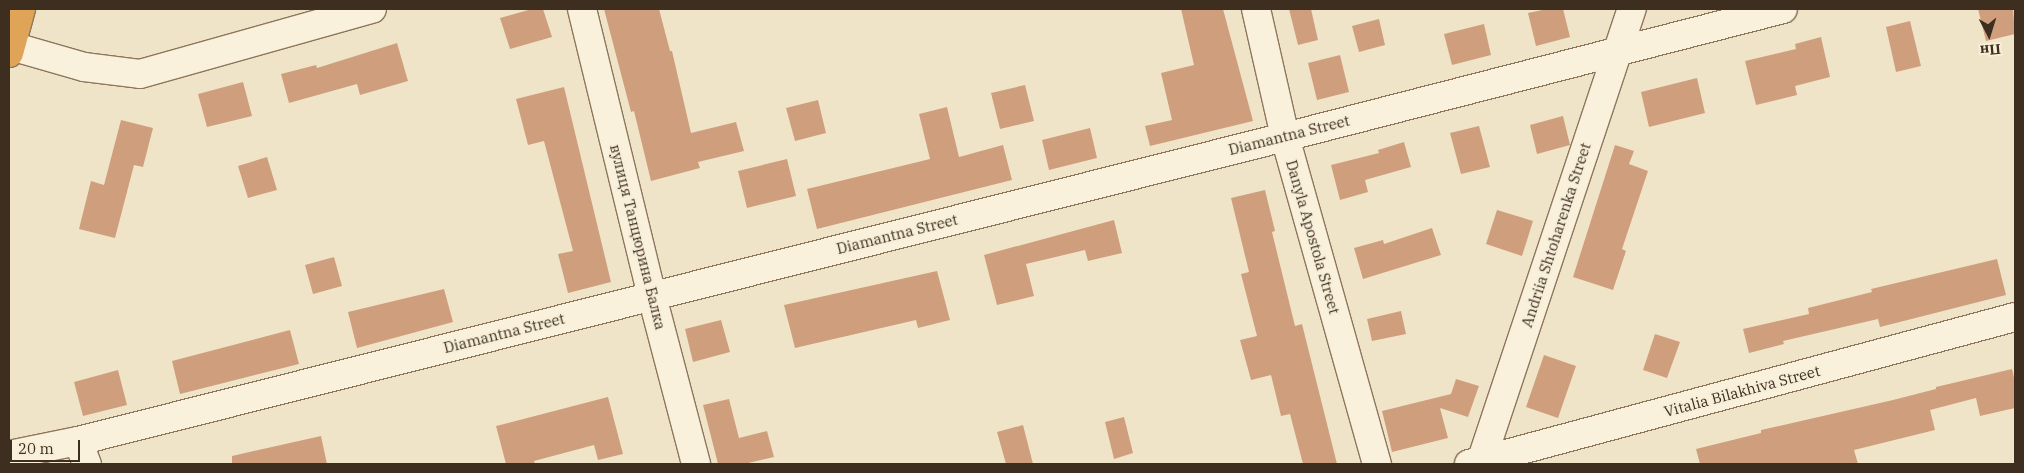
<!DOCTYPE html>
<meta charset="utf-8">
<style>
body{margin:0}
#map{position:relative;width:2024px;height:473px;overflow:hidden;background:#f0e4c8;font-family:"IBM Plex Serif",serif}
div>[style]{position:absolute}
.building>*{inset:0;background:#cf9f7d}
.roads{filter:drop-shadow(1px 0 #8d765c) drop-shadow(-1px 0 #8d765c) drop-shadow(0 1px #8d765c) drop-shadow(0 -1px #8d765c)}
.minor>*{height:28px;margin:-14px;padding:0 14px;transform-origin:14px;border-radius:14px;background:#faf1dc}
.highway>*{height:28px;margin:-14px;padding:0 14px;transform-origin:14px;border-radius:14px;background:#e0a458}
span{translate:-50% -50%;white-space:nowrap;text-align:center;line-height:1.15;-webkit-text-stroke:4px #f7eed8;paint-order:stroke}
.street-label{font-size:15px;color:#3d2e20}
.frame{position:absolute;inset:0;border:10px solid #3d2e20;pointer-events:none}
.north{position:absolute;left:1964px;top:10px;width:50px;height:50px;-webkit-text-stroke:4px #f7eed8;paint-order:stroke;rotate:175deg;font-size:14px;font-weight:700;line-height:20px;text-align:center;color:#3d2e20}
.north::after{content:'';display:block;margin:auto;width:18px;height:22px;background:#3d2e20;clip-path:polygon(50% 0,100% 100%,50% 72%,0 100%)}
.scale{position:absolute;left:10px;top:440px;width:70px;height:22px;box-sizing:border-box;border:2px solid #3d2e20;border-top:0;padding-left:6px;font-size:15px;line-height:18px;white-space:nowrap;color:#3d2e20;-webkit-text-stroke:4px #f7eed8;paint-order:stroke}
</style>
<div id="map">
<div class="building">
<div style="clip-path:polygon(532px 9px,543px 9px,552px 37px,510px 49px,500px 18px)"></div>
<div style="clip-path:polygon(604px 9px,659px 9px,670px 51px,672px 51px,691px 133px,736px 122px,744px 151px,698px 162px,700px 168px,651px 181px,634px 111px,631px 112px)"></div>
<div style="clip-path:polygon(1181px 9px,1223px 9px,1253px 121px,1150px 146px,1145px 126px,1172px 120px,1161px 73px,1194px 65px)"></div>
<div style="clip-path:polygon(1289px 9px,1311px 9px,1318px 40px,1298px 45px)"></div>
<div style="clip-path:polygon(1547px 9px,1563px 9px,1570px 37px,1536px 46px,1528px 13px)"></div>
<div style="clip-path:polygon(1978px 9px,2013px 9px,2015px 34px,1986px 41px)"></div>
<div style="clip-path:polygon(1379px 19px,1385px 45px,1359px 52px,1352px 26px)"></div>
<div style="clip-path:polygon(1910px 21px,1921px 66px,1896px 72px,1886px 27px)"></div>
<div style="clip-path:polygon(1484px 24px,1491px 55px,1452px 65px,1444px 34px)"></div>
<div style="clip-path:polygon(1821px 37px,1830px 77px,1795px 86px,1797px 95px,1756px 105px,1745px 61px,1796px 49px,1795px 44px)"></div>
<div style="clip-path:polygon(397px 43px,408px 81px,360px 95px,357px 84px,289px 103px,281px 74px,316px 65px,317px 68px)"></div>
<div style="clip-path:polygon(1340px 55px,1349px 92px,1317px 100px,1308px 63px)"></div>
<div style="clip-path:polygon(1697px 78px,1705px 113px,1649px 127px,1641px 92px)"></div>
<div style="clip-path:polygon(243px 82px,252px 116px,207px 127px,198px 94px)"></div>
<div style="clip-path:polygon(1025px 85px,1034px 121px,1000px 129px,991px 93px)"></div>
<div style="clip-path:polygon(564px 87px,611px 282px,568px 293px,558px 254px,573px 251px,544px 141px,528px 145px,516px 99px)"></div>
<div style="clip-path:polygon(818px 100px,826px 133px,795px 141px,786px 108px)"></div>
<div style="clip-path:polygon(947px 107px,959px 157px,1003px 145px,1012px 180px,817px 229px,807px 189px,930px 159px,919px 114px)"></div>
<div style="clip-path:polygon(1563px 116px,1570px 145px,1537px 154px,1530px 125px)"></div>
<div style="clip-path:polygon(121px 120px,153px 128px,143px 167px,134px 165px,115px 238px,79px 229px,91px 181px,104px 185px)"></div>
<div style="clip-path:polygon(1479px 126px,1490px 167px,1461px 174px,1450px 133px)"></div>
<div style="clip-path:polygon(1090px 128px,1097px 158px,1049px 170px,1042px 140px)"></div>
<div style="clip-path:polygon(1404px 142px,1411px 167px,1365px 180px,1368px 192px,1340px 200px,1331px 165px,1379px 153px,1378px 150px)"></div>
<div style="clip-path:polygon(1615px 145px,1634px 151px,1629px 164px,1648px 171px,1622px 249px,1626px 251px,1613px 290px,1573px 277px)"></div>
<div style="clip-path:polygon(267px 157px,277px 190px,248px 198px,238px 166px)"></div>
<div style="clip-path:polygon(787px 159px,796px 196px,747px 208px,738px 171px)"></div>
<div style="clip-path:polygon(1265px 190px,1275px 231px,1272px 232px,1295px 326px,1302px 324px,1337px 464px,1303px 464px,1290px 414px,1281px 416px,1271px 375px,1251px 380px,1240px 340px,1257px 336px,1241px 274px,1249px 272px,1231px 198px)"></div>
<div style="clip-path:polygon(1497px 210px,1533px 221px,1522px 256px,1486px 244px)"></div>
<div style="clip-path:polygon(1114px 220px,1122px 253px,1088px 261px,1085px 250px,1026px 264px,1034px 296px,997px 305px,984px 255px)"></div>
<div style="clip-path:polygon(1432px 228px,1441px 255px,1363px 279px,1354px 248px,1383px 240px,1384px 244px)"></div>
<div style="clip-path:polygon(334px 257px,342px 286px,313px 294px,305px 265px)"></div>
<div style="clip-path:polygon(1997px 259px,2006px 295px,1880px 327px,1878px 319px,1783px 341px,1784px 344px,1749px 353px,1743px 329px,1809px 314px,1808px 308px,1872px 292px,1871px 289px)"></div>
<div style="clip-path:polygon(937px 271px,950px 320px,918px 328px,916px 320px,795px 348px,784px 305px)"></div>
<div style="clip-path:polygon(444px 289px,453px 322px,357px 348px,348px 312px)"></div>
<div style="clip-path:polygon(1401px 311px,1406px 334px,1372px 341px,1367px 319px)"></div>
<div style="clip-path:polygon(721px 320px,730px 352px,693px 362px,685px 329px)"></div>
<div style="clip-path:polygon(290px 330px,299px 364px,180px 394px,172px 361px)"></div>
<div style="clip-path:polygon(1655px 334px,1680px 342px,1667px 378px,1643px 370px)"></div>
<div style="clip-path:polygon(1544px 355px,1576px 366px,1558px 418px,1526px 407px)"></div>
<div style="clip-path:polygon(2012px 369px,2015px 382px,2015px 408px,1980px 416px,1976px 398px,1930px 410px,1935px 430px,1854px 450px,1858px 464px,1700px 464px,1696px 449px,1761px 433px,1761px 430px,1893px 400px,1936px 389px,1936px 387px)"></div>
<div style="clip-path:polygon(118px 370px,127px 405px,83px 416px,74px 382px)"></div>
<div style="clip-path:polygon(1456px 379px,1479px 386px,1468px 417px,1440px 408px,1448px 438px,1392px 452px,1382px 411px,1451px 394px)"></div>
<div style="clip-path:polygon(608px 397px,623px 454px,598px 460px,594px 445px,534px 461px,535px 464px,506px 464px,496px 426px)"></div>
<div style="clip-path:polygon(729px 399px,739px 438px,767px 431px,774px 457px,744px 464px,718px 464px,703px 405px)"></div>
<div style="clip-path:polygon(1124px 417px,1133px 453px,1114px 459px,1105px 422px)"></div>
<div style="clip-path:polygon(1023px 425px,1033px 464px,1006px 464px,997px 432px)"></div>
<div style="clip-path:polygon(321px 436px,327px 464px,232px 464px,232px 456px)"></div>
</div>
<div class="roads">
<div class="minor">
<div style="left:582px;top:9px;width:295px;rotate:76.3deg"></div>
<div style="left:652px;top:296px;width:174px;rotate:75.3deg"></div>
<div style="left:1256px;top:9px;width:131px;rotate:77.2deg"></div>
<div style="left:1285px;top:137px;width:340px;rotate:74.3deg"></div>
<div style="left:11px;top:46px;width:76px;rotate:16deg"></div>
<div style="left:84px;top:67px;width:56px;rotate:7.1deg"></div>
<div style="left:140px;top:74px;width:241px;rotate:-15.7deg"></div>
<div style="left:78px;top:441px;width:25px;rotate:69deg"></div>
<div style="left:9px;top:455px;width:70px;rotate:-11.5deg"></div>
<div style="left:78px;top:441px;width:1245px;rotate:-14.14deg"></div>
<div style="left:1285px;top:137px;width:514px;rotate:-14.41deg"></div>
<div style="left:1481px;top:462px;width:478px;rotate:-71.6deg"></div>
<div style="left:1469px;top:464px;width:565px;rotate:-15.07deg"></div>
</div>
<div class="highway">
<div style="left:9px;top:53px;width:46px;rotate:-74.7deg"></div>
</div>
</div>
<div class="street-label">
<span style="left:1289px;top:135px;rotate:-14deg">Diamantna Street</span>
<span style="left:897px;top:234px;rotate:-14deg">Diamantna Street</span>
<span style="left:1556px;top:235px;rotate:-72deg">Andriia Shtoharenka Street</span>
<span style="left:638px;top:237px;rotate:76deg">вулиця Танцюрина Балка</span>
<span style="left:1313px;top:237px;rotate:74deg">Danyla Apostola Street</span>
<span style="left:504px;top:333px;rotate:-14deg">Diamantna Street</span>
<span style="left:1742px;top:391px;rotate:-15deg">Vitalia Bilakhiva Street</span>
</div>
<div class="frame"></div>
<div class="north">Пн</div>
<div class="scale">20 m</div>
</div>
